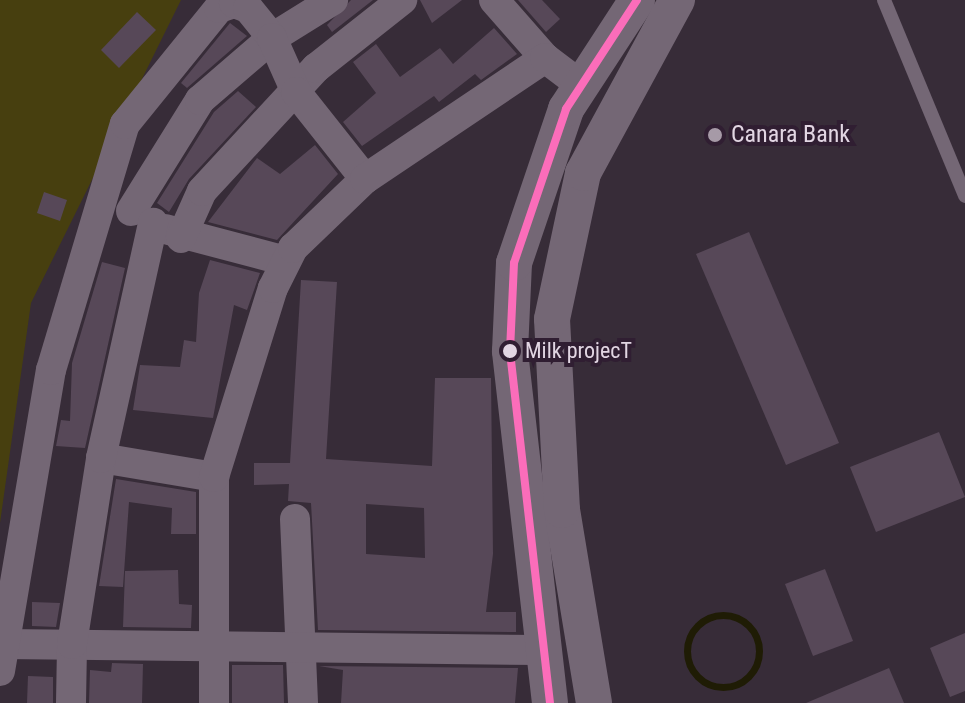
<!DOCTYPE html>
<style>
body{margin:0}
#map{position:relative;width:965px;height:703px;overflow:hidden;background:#372c38;font-family:"Roboto Condensed",sans-serif}
div>[style]{position:absolute}
.green>*{inset:0;background:#473f0f}
.stream>*{height:7px;margin:-3.5px;padding:0 3.5px;transform-origin:3.5px;border-radius:3.5px;background:#1f1c05}
.stream>.ring{margin:-3.5px;padding:0;box-sizing:content-box;background:none;border:7px solid #1f1c05;border-radius:50%}
.building>*{inset:0;background:#574858}
.service>*{height:14px;margin:-7px;padding:0 7px;transform-origin:7px;border-radius:7px;background:#746775}
.minor>*{height:30px;margin:-15px;padding:0 15px;transform-origin:15px;border-radius:15px;background:#746775}
.tertiary>*{height:36px;margin:-18px;padding:0 18px;transform-origin:18px;border-radius:18px;background:#746775}
.bus-1>*{height:8px;margin:-4px;padding:0 4px;transform-origin:4px;border-radius:4px;background:#fb6dba}
.dots>*{width:22px;height:22px;translate:-50% -50%;box-sizing:border-box;border:4px solid #301e32;border-radius:50%}
span{translate:-50% -50%;white-space:nowrap;text-align:center;line-height:1.15;-webkit-text-stroke:8px #301e32;paint-order:stroke}
.bus-label{font-size:22px;color:#e2d6e3}
.left{translate:0 -50%;text-align:left}
.poi-label{font-size:24px;color:#e2d6e3}
</style>
<div id="map">
<div class="green">
<div style="clip-path:polygon(0 0,181px 0,31px 303px,0 523px)"></div>
</div>
<div class="stream">
<div class="ring" style="left:687px;top:615px;width:65px;height:65px"></div>
</div>
<div class="building">
<div style="clip-path:polygon(351px 0,373px 0,332px 32px,327px 25px)"></div>
<div style="clip-path:polygon(420px 0,462px 0,432px 23px)"></div>
<div style="clip-path:polygon(518px 0,542px 0,560px 19px,546px 32px)"></div>
<div style="clip-path:polygon(137px 12px,156px 30px,119px 68px,101px 50px)"></div>
<div style="clip-path:polygon(230px 23px,247px 36px,187px 88px,181px 83px)"></div>
<div style="clip-path:polygon(494px 28px,517px 54px,481px 80px,475px 74px,439px 102px,434px 96px,362px 146px,343px 122px,376px 93px,353px 62px,376px 44px,400px 77px,440px 48px,453px 64px)"></div>
<div style="clip-path:polygon(238px 91px,256px 107px,189px 179px,169px 212px,157px 203px,214px 112px)"></div>
<div style="clip-path:polygon(315px 145px,338px 174px,277px 240px,208px 222px,257px 158px,280px 174px)"></div>
<div style="clip-path:polygon(44px 192px,67px 200px,60px 221px,37px 213px)"></div>
<div style="clip-path:polygon(749px 232px,839px 443px,786px 465px,696px 254px)"></div>
<div style="clip-path:polygon(210px 260px,260px 273px,247px 310px,234px 305px,213px 418px,133px 410px,140px 365px,180px 367px,184px 340px,196px 342px,199px 293px)"></div>
<div style="clip-path:polygon(102px 262px,125px 268px,85px 448px,56px 446px,61px 420px,70px 421px,72px 363px)"></div>
<div style="clip-path:polygon(evenodd,301px 280px,337px 282px,326px 459px,432px 466px,435px 378px,491px 378px,493px 554px,486px 612px,516px 612px,516px 632px,318px 630px,311px 503px,288px 501px,289px 484px,254px 485px,254px 463px,290px 463px,301px 280px,366px 504px,424px 508px,425px 558px,366px 554px,366px 504px)"></div>
<div style="clip-path:polygon(939px 432px,965px 497px,876px 532px,850px 467px)"></div>
<div style="clip-path:polygon(116px 479px,196px 492px,196px 534px,171px 534px,172px 508px,129px 502px,123px 587px,99px 586px)"></div>
<div style="clip-path:polygon(825px 569px,853px 641px,813px 656px,785px 584px)"></div>
<div style="clip-path:polygon(178px 570px,179px 604px,192px 605px,191px 628px,123px 627px,125px 571px)"></div>
<div style="clip-path:polygon(32px 602px,60px 603px,56px 627px,32px 626px)"></div>
<div style="clip-path:polygon(965px 633px,965px 691px,950px 697px,930px 648px)"></div>
<div style="clip-path:polygon(112px 663px,143px 664px,142px 703px,89px 703px,90px 670px,111px 672px)"></div>
<div style="clip-path:polygon(232px 665px,283px 665px,284px 703px,232px 703px)"></div>
<div style="clip-path:polygon(319px 666px,518px 668px,515px 703px,341px 703px,343px 670px)"></div>
<div style="clip-path:polygon(889px 668px,904px 703px,806px 703px)"></div>
<div style="clip-path:polygon(28px 676px,53px 677px,53px 703px,27px 703px)"></div>
</div>
<div class="service">
<div style="left:884px;top:0;width:212px;rotate:67.5deg"></div>
</div>
<div class="minor">
<div style="left:494px;top:0;width:77px;rotate:48.7deg"></div>
<div style="left:131px;top:211px;width:131px;rotate:-58.1deg"></div>
<div style="left:200px;top:100px;width:95px;rotate:-40.7deg"></div>
<div style="left:272px;top:38px;width:72px;rotate:-31.9deg"></div>
<div style="left:165px;top:229px;width:125px;rotate:14.8deg"></div>
<div style="left:181px;top:238px;width:51px;rotate:-65.9deg"></div>
<div style="left:202px;top:191px;width:168px;rotate:-47.2deg"></div>
<div style="left:316px;top:68px;width:110px;rotate:-38.3deg"></div>
<div style="left:101px;top:458px;width:115px;rotate:9.5deg"></div>
<div style="left:295px;top:519px;width:184px;rotate:87.5deg"></div>
<div style="left:3px;top:644px;width:537px;rotate:0.64deg"></div>
<div style="left:0;top:671px;width:305px;rotate:-80.4deg"></div>
<div style="left:51px;top:370px;width:257px;rotate:-73.3deg"></div>
<div style="left:125px;top:124px;width:149px;rotate:-51deg"></div>
<div style="left:219px;top:8px;width:16px;rotate:-18deg"></div>
<div style="left:234px;top:3px;width:15px;rotate:20deg"></div>
<div style="left:248px;top:8px;width:38px;rotate:51deg"></div>
<div style="left:272px;top:38px;width:59px;rotate:66deg"></div>
<div style="left:296px;top:92px;width:111px;rotate:51.6deg"></div>
<div style="left:71px;top:703px;width:59px;rotate:-89deg"></div>
<div style="left:72px;top:644px;width:188px;rotate:-81.1deg"></div>
<div style="left:101px;top:458px;width:241px;rotate:-77.5deg"></div>
<div style="left:214px;top:703px;width:226px;rotate:-90deg"></div>
<div style="left:214px;top:477px;width:198px;rotate:-72.7deg"></div>
<div style="left:273px;top:288px;width:45px;rotate:-63.4deg"></div>
<div style="left:293px;top:248px;width:100px;rotate:-43.8deg"></div>
<div style="left:365px;top:179px;width:217px;rotate:-33.9deg"></div>
<div style="left:545px;top:58px;width:46px;rotate:37.1deg"></div>
</div>
<div class="tertiary">
<div style="left:550px;top:703px;width:354px;rotate:-96.5deg"></div>
<div style="left:510px;top:351px;width:88px;rotate:-87.4deg"></div>
<div style="left:514px;top:263px;width:163px;rotate:-71.3deg"></div>
<div style="left:566px;top:109px;width:130px;rotate:-56.9deg"></div>
<div style="left:594px;top:703px;width:196px;rotate:-99.4deg"></div>
<div style="left:562px;top:510px;width:191px;rotate:-93deg"></div>
<div style="left:552px;top:319px;width:149px;rotate:-78deg"></div>
<div style="left:583px;top:173px;width:197px;rotate:-61.5deg"></div>
</div>
<div class="bus-1">
<div style="left:550px;top:703px;width:354px;rotate:-96.5deg"></div>
<div style="left:510px;top:351px;width:88px;rotate:-87.4deg"></div>
<div style="left:514px;top:263px;width:163px;rotate:-71.3deg"></div>
<div style="left:566px;top:109px;width:130px;rotate:-56.9deg"></div>
</div>
<div class="dots">
<div style="left:715px;top:135px;background:#a69aa7"></div>
<div style="left:510px;top:351px;background:#e2d6e3"></div>
</div>
<div class="bus-label">
<span class="left" style="left:525px;top:351px">Milk projecT</span>
</div>
<div class="poi-label">
<span class="left" style="left:731px;top:135px">Canara Bank</span>
</div>
</div>
